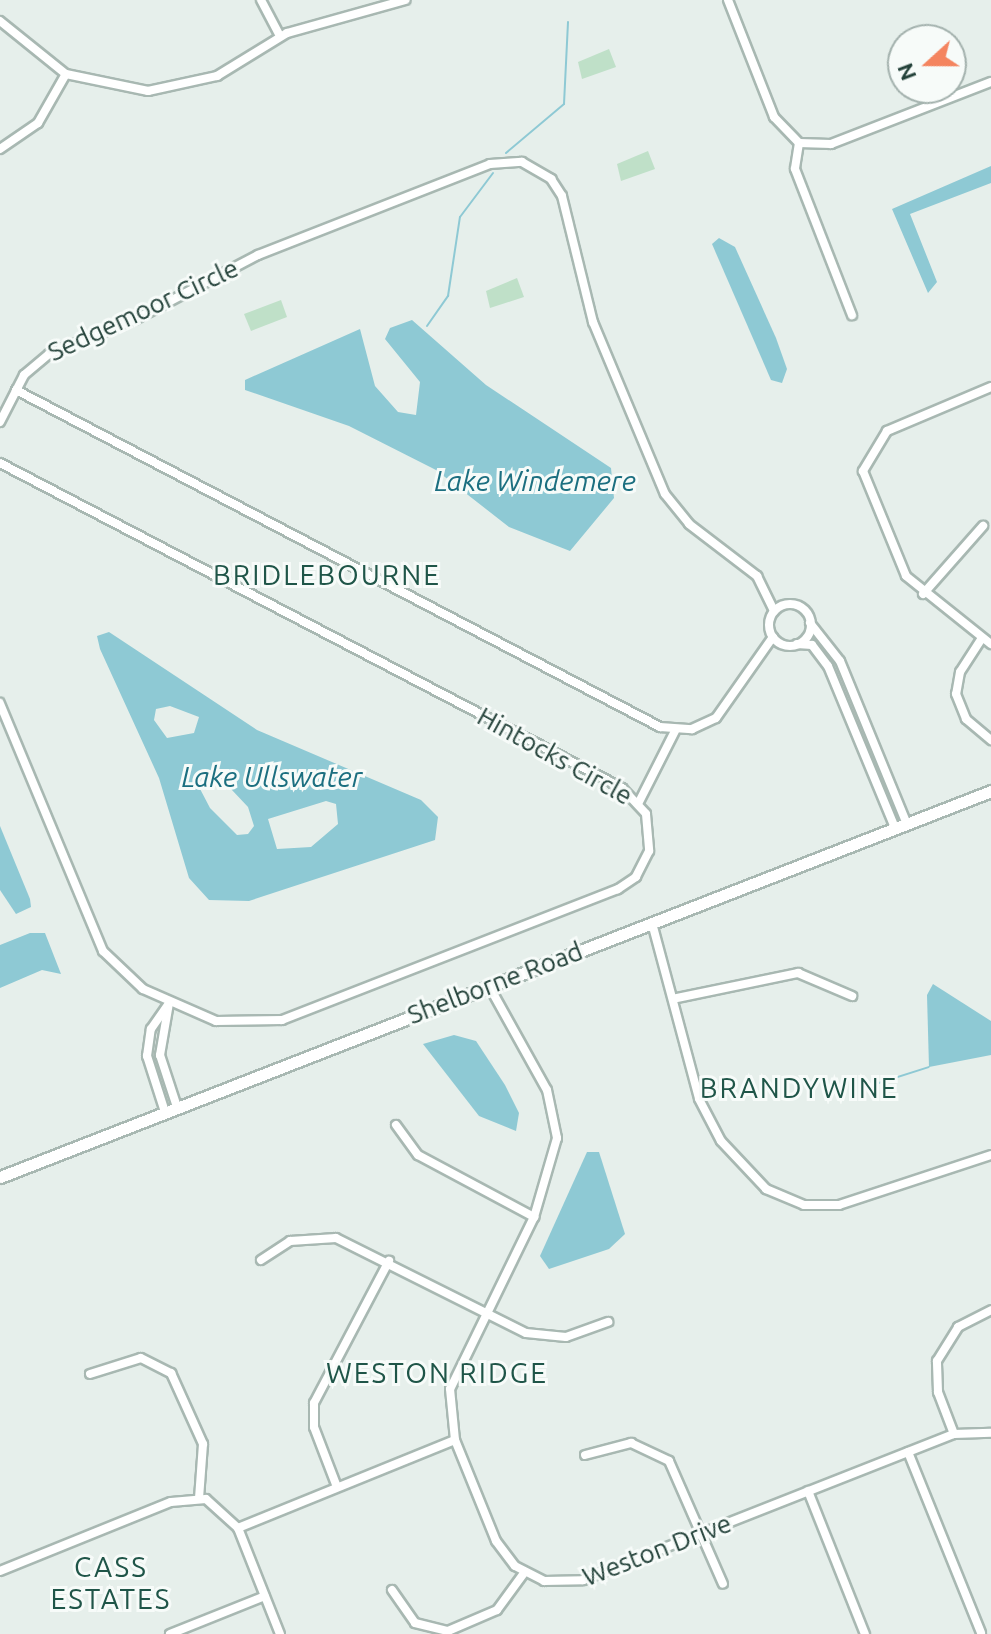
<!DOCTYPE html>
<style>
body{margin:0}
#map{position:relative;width:991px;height:1634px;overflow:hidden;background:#e6efeb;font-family:Ubuntu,sans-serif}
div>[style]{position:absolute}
.green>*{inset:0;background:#bfe0c8}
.water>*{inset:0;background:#8ec9d4}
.stream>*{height:2px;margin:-1px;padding:0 1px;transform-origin:1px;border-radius:1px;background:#8ec9d4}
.roads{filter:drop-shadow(2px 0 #a8b8b2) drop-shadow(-2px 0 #a8b8b2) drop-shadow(0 2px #a8b8b2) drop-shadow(0 -2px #a8b8b2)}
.street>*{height:8px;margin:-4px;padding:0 4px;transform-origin:4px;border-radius:4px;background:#fff}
.street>.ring{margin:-4px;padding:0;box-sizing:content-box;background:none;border:8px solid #fff;border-radius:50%}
.secondary>*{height:11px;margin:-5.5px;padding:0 5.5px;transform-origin:5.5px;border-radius:5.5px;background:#fff}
span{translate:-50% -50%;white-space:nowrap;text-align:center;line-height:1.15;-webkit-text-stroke:6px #f7fbf9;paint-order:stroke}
.street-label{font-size:26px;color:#24423a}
.water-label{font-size:28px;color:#1c6f80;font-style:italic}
.neighbourhood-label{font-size:28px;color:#1f5548;letter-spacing:2px}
.north{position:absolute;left:887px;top:24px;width:80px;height:80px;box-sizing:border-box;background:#f7fbf9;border:2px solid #a3b1ad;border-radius:50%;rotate:249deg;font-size:22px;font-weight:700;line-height:32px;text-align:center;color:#24423a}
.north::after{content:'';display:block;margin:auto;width:28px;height:36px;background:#f4845f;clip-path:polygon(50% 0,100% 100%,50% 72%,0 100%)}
</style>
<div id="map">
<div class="green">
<div style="clip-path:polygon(609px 49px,616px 67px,582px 79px,578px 62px)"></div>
<div style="clip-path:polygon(648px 151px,655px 169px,621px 181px,617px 164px)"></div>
<div style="clip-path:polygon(517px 278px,524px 297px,490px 308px,486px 291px)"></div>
<div style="clip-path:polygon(281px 300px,287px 317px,251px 331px,244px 314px)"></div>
</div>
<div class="water">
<div style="clip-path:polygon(991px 166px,991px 183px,910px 214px,937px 282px,928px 293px,892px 209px)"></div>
<div style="clip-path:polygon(719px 238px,735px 247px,776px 338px,787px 369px,782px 383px,771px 380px,712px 244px)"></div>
<div style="clip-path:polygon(412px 320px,486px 385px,611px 468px,614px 498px,570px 551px,509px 527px,436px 470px,349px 426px,245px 390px,245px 380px,360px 329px,375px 386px,398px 412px,416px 415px,420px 382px,385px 339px,390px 328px)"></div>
<div style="clip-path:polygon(evenodd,109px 632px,257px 730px,421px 800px,438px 817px,435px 840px,249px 901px,209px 900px,189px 878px,159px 778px,100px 649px,97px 636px,109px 632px,170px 706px,199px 717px,194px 733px,167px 738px,154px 720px,156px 709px,170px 706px,109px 632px,206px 771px,215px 772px,248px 807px,254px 826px,248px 834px,237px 835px,210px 808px,198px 785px,206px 771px,109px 632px,326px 801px,336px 804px,338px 824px,311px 847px,277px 849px,268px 819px,326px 801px)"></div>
<div style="clip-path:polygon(0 826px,30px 899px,31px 907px,16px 914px,0 890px)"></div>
<div style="clip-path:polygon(30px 933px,45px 933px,61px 974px,42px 970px,0 988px,0 945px)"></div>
<div style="clip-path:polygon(933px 984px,991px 1021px,991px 1055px,929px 1067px,927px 995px)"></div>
<div style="clip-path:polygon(454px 1035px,476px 1041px,505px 1085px,519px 1113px,516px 1131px,479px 1116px,423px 1044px)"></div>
<div style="clip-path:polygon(587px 1152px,599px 1152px,625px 1234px,609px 1249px,549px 1269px,540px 1256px)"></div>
</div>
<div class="stream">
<div style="left:506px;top:153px;width:76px;rotate:-40.2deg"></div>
<div style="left:564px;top:104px;width:82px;rotate:-87.2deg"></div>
<div style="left:427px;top:326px;width:37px;rotate:-55deg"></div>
<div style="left:448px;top:296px;width:80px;rotate:-81.4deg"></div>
<div style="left:460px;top:217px;width:55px;rotate:-53.1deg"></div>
<div style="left:860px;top:1089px;width:72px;rotate:-17.7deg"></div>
</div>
<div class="roads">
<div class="street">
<div style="left:261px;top:0;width:41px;rotate:62.2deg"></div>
<div style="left:728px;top:0;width:126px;rotate:68.5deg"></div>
<div style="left:774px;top:117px;width:36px;rotate:46deg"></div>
<div style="left:799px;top:143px;width:32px;rotate:2deg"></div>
<div style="left:831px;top:144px;width:172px;rotate:-21.2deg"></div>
<div style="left:0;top:21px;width:85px;rotate:38.8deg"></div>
<div style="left:66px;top:74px;width:84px;rotate:11.7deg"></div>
<div style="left:148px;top:91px;width:71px;rotate:-12.3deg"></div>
<div style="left:217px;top:76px;width:82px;rotate:-31.6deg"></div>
<div style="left:287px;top:33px;width:123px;rotate:-15.6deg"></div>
<div style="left:799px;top:143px;width:26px;rotate:99deg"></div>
<div style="left:795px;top:169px;width:157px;rotate:68.7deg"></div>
<div style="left:0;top:149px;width:46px;rotate:-34.4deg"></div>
<div style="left:38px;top:123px;width:56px;rotate:-60.3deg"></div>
<div style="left:991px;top:387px;width:113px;rotate:157.1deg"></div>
<div style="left:887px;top:431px;width:47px;rotate:121deg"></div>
<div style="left:863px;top:471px;width:113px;rotate:67.7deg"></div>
<div style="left:906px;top:576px;width:109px;rotate:38.7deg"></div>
<div style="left:16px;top:390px;width:727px;rotate:27.62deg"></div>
<div style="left:660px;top:727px;width:32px;rotate:4deg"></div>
<div style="left:692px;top:729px;width:26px;rotate:-25deg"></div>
<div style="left:716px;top:718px;width:99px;rotate:-54.9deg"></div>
<div style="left:0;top:422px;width:53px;rotate:-62.9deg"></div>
<div style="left:24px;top:375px;width:33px;rotate:-40deg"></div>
<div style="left:49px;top:354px;width:94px;rotate:-21.9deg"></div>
<div style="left:136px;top:319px;width:138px;rotate:-27.7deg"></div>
<div style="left:258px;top:255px;width:249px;rotate:-21.4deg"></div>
<div style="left:490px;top:164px;width:32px;rotate:-4deg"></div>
<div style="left:522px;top:162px;width:34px;rotate:30deg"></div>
<div style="left:551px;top:179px;width:20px;rotate:57deg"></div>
<div style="left:562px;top:196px;width:130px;rotate:76.2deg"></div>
<div style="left:593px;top:322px;width:186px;rotate:67.3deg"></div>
<div style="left:665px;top:494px;width:38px;rotate:51deg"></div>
<div style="left:689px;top:524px;width:86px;rotate:37.4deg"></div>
<div style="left:757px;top:576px;width:39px;rotate:64deg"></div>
<div style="left:0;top:463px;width:702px;rotate:27.59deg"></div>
<div style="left:622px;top:788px;width:35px;rotate:47deg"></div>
<div style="left:646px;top:814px;width:37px;rotate:85deg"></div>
<div style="left:649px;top:851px;width:29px;rotate:117deg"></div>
<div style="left:636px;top:877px;width:22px;rotate:146deg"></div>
<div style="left:618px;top:889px;width:361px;rotate:158.7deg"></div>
<div style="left:282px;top:1020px;width:66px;rotate:179.1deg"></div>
<div style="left:216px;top:1021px;width:80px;rotate:-156.3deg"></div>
<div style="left:143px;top:989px;width:55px;rotate:-136.5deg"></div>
<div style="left:103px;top:951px;width:269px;rotate:-112.6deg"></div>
<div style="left:923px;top:594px;width:91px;rotate:-48.6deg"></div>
<div class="ring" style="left:769px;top:604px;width:34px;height:34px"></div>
<div style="left:810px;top:623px;width:48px;rotate:51.7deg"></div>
<div style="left:840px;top:661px;width:176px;rotate:67.7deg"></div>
<div style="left:982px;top:638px;width:40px;rotate:122.9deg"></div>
<div style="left:960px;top:672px;width:22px;rotate:100deg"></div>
<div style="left:956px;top:694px;width:27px;rotate:68deg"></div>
<div style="left:966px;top:719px;width:33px;rotate:40deg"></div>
<div style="left:797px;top:644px;width:15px;rotate:4deg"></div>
<div style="left:812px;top:645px;width:26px;rotate:53deg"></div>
<div style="left:828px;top:666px;width:175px;rotate:67.5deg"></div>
<div style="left:639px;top:802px;width:80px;rotate:-63.1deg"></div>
<div style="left:652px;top:923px;width:182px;rotate:75deg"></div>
<div style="left:699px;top:1099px;width:47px;rotate:62.4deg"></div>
<div style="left:721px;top:1141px;width:66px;rotate:46.8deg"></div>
<div style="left:766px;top:1189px;width:41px;rotate:22.8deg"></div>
<div style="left:804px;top:1205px;width:35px"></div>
<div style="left:839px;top:1205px;width:160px;rotate:-18.2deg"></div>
<div style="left:489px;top:986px;width:119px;rotate:60.9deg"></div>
<div style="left:547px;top:1090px;width:49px;rotate:78.2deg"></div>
<div style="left:557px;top:1138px;width:82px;rotate:106.2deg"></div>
<div style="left:534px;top:1217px;width:191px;rotate:116deg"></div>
<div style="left:450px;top:1389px;width:51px;rotate:84.4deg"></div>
<div style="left:455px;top:1440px;width:109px;rotate:67.9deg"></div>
<div style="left:496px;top:1541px;width:31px;rotate:53deg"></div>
<div style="left:515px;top:1566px;width:33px;rotate:27deg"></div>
<div style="left:544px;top:1581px;width:39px;rotate:-1deg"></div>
<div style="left:583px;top:1580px;width:399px;rotate:-21.5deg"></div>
<div style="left:954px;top:1434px;width:37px;rotate:-2deg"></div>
<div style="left:677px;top:998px;width:124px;rotate:-11.7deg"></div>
<div style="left:798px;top:973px;width:59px;rotate:23.1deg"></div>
<div style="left:169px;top:1003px;width:53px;rotate:99.8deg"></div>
<div style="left:160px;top:1055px;width:55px;rotate:71.9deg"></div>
<div style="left:165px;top:1112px;width:59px;rotate:-107.8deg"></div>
<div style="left:147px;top:1056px;width:27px;rotate:-82deg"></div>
<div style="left:151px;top:1029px;width:32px;rotate:-55deg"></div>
<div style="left:396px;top:1125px;width:37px;rotate:54deg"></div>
<div style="left:418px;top:1155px;width:132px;rotate:28.1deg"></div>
<div style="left:261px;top:1260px;width:35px;rotate:-33deg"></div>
<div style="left:290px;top:1241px;width:46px;rotate:-3.7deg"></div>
<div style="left:336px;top:1238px;width:212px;rotate:26.6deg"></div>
<div style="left:526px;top:1333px;width:40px;rotate:5.7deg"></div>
<div style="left:566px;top:1337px;width:45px;rotate:-19.7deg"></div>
<div style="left:90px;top:1374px;width:53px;rotate:-17.4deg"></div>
<div style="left:141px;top:1358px;width:34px;rotate:27deg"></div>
<div style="left:171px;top:1373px;width:78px;rotate:65.7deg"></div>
<div style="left:203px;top:1444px;width:54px;rotate:94.2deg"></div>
<div style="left:954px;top:1434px;width:45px;rotate:-110.9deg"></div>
<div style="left:938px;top:1392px;width:31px;rotate:-92deg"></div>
<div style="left:937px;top:1361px;width:40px;rotate:-58deg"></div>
<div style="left:958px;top:1327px;width:37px;rotate:-27deg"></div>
<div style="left:908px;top:1452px;width:195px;rotate:68deg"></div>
<div style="left:585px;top:1455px;width:48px;rotate:-14.6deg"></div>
<div style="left:631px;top:1443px;width:42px;rotate:25.3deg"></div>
<div style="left:669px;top:1461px;width:134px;rotate:66.3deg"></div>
<div style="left:337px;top:1487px;width:64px;rotate:-111deg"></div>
<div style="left:314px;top:1427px;width:24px;rotate:-90deg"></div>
<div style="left:314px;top:1403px;width:161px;rotate:-62.2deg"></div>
<div style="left:808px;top:1491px;width:154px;rotate:68.3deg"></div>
<div style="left:238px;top:1528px;width:234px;rotate:-22.1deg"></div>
<div style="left:0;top:1571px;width:184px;rotate:-22deg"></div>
<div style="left:171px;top:1502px;width:35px;rotate:-5deg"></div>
<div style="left:206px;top:1499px;width:43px;rotate:42.2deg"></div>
<div style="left:238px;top:1528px;width:114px;rotate:68.4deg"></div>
<div style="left:392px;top:1590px;width:40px;rotate:55.1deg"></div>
<div style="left:415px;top:1623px;width:34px;rotate:14deg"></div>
<div style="left:448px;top:1631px;width:53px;rotate:-23.2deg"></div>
<div style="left:497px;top:1610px;width:46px;rotate:-53.9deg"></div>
<div style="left:170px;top:1634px;width:102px;rotate:-21.8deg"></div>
</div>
<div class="secondary">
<div style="left:0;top:1177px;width:1064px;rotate:-21.28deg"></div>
</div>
</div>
<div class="street-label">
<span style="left:143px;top:310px;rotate:-25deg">Sedgemoor Circle</span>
<span style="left:555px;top:756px;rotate:29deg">Hintocks Circle</span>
<span style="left:495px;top:983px;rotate:-21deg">Shelborne Road</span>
<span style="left:657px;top:1550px;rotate:-21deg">Weston Drive</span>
</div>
<div class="water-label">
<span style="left:535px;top:481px">Lake Windemere</span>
<span style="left:272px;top:777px">Lake Ullswater</span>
</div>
<div class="neighbourhood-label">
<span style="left:327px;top:575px">BRIDLEBOURNE</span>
<span style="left:799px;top:1088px">BRANDYWINE</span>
<span style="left:437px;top:1373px">WESTON RIDGE</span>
<span style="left:111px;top:1583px">CASS<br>ESTATES</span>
</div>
<div class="north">N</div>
</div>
